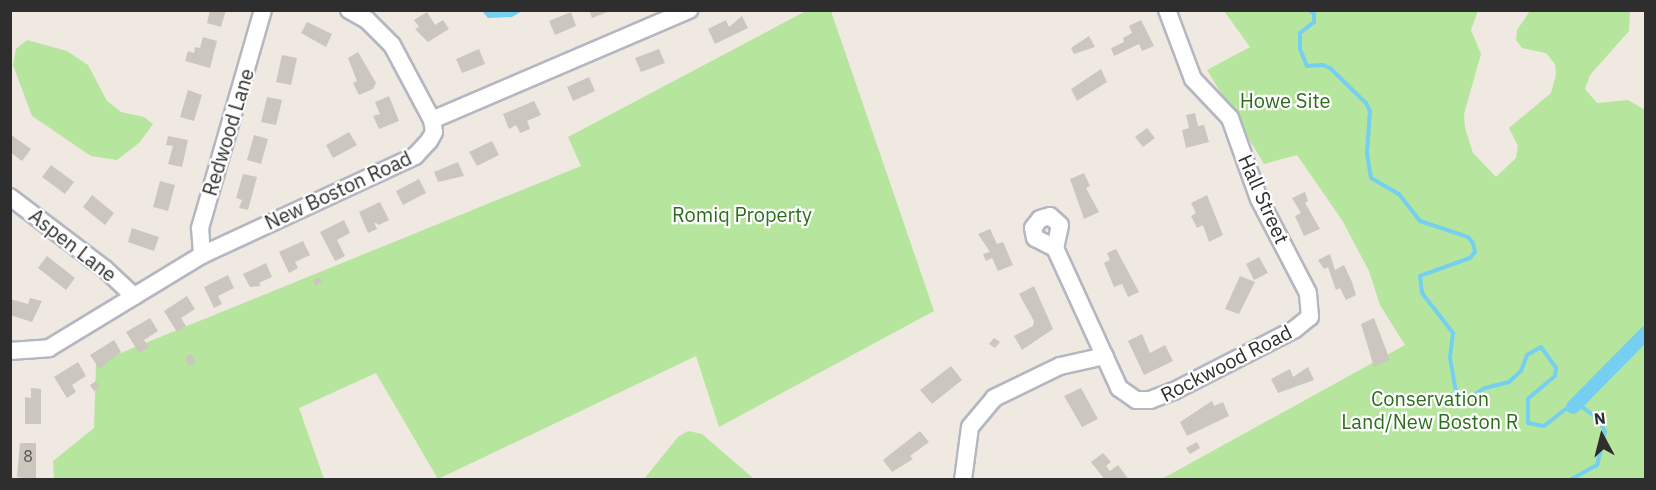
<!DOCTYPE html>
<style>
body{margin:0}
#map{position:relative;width:1656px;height:490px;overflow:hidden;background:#efe9e1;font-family:"IBM Plex Sans",sans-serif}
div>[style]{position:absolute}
.green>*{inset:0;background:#b6e59e}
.water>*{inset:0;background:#75cff0}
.stream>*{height:4px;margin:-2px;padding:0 2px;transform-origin:2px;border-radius:2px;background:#75cff0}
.canal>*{height:14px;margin:-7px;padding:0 7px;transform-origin:7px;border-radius:7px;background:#75cff0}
.building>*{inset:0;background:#cbc7bf}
.roads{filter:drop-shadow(2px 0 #b4b7c1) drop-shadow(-2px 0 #b4b7c1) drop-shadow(0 2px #b4b7c1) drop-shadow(0 -2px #b4b7c1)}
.minor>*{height:16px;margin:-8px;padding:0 8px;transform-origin:8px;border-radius:8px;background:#fff}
span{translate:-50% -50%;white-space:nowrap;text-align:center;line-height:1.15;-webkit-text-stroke:4.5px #fff;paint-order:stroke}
.number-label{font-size:16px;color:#555452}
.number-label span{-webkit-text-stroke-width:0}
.park-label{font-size:20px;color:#2c6e1b}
.street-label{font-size:20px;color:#2e2e2e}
.frame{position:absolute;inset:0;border:12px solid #2e2e2e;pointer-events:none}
.north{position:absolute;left:1572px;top:406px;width:60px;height:60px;-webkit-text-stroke:4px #fff;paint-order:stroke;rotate:353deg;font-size:16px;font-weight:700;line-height:24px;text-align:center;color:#2e2e2e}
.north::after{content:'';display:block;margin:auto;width:21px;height:27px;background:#2e2e2e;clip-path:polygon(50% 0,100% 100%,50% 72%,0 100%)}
</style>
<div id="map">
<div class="green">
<div style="clip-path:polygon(806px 11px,831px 11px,934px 311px,719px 427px,696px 356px,438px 479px,376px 373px,299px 408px,324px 479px,54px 479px,53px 461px,94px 428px,96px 363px,581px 166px,568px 137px)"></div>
<div style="clip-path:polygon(1224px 11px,1478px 11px,1471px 30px,1481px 54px,1464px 114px,1465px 128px,1473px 153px,1496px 177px,1516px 158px,1518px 146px,1509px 128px,1551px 93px,1556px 75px,1555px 64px,1546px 53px,1522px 48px,1516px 40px,1517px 30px,1530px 11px,1630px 11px,1629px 31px,1590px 75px,1585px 89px,1597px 103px,1628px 100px,1645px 110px,1645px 479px,1160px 480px,1405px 345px,1380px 305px,1369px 271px,1342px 220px,1297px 155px,1264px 164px,1207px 70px,1250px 47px)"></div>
<div style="clip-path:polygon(27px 40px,67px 51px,88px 65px,107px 101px,121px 112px,144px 117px,153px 124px,139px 143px,117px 160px,91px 156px,32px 116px,13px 65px,16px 49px)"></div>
<div style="clip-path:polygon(688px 431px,702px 434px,754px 479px,644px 479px,678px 437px)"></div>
</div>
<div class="water">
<div style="clip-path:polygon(482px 11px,522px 11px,512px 17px,488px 18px)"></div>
</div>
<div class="stream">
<div style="left:1309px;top:10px;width:6px;rotate:39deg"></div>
<div style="left:1314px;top:14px;width:8px;rotate:90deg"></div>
<div style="left:1314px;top:22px;width:18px;rotate:142deg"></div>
<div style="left:1300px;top:33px;width:16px;rotate:90deg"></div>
<div style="left:1300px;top:49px;width:18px;rotate:68deg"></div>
<div style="left:1307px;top:66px;width:16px;rotate:-4deg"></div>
<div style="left:1323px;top:65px;width:8px;rotate:23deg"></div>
<div style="left:1330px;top:68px;width:50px;rotate:44.2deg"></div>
<div style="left:1366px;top:103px;width:9px;rotate:63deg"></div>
<div style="left:1370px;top:111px;width:42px;rotate:94.1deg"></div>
<div style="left:1367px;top:153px;width:25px;rotate:81deg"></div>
<div style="left:1371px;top:178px;width:32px;rotate:30deg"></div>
<div style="left:1399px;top:194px;width:34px;rotate:52deg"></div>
<div style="left:1420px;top:221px;width:51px;rotate:18.4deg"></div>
<div style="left:1468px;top:237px;width:8px;rotate:50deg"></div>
<div style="left:1473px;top:243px;width:9px;rotate:77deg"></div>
<div style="left:1475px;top:252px;width:8px;rotate:130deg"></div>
<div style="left:1470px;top:258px;width:53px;rotate:160.2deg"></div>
<div style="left:1420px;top:276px;width:17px;rotate:83deg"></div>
<div style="left:1422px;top:293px;width:51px;rotate:52.2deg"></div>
<div style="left:1453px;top:333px;width:25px;rotate:97deg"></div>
<div style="left:1450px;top:358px;width:34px;rotate:80deg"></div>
<div style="left:1456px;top:391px;width:16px;rotate:22deg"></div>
<div style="left:1471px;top:397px;width:17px;rotate:-33deg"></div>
<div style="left:1485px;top:388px;width:25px;rotate:-14deg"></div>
<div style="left:1509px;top:382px;width:16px;rotate:-43deg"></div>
<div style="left:1521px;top:371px;width:17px;rotate:-69deg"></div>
<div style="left:1527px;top:355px;width:16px;rotate:-30deg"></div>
<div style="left:1541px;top:347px;width:26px;rotate:54deg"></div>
<div style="left:1556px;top:368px;width:8px;rotate:97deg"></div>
<div style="left:1555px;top:376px;width:35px;rotate:140deg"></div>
<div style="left:1528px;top:399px;width:24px;rotate:90deg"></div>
<div style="left:1528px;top:423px;width:16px;rotate:11deg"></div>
<div style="left:1544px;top:426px;width:28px;rotate:-38deg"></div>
<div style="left:1566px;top:409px;width:16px;rotate:-7deg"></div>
<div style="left:1582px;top:407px;width:17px;rotate:36deg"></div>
<div style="left:1596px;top:417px;width:17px;rotate:57deg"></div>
<div style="left:1605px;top:431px;width:35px;rotate:103deg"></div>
<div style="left:1597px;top:465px;width:31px;rotate:151deg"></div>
<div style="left:1524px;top:480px;width:29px"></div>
</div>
<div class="canal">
<div style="left:1573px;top:407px;width:104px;rotate:-45.4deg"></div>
</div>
<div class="building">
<div style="clip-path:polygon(210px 10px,226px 10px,221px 27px,207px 23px)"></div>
<div style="clip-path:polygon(589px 10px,610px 10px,610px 11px,592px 18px)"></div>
<div style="clip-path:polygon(427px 12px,435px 25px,443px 20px,449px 29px,428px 42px,415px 29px,419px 27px,414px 20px)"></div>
<div style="clip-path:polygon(571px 12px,576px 26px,555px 35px,549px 21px)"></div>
<div style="clip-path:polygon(742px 16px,748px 28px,715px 44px,708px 29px,726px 20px,729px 27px)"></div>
<div style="clip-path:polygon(1141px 20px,1154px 46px,1142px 51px,1139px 44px,1114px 56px,1111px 48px,1124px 42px,1123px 38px,1132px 33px,1129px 26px)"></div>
<div style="clip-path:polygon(307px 22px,332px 34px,326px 47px,301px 33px)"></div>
<div style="clip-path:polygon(1089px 36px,1095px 47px,1074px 54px,1071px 48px)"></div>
<div style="clip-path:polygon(203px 37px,217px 41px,210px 68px,185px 61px,188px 51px,194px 53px,195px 47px,200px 48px)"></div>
<div style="clip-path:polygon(479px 49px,485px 64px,462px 73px,456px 59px)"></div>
<div style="clip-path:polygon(659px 49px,665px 63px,641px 72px,635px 58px)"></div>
<div style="clip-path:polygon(358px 52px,376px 83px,373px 89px,359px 95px,353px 83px,357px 81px,348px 58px)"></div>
<div style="clip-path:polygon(282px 55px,297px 58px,291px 85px,276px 82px)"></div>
<div style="clip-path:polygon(1101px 69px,1107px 82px,1077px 101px,1071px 89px)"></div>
<div style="clip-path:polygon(589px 77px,595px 91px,573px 101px,567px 87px)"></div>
<div style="clip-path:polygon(188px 90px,202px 95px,194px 121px,180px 117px)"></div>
<div style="clip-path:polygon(389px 96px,399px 121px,379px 129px,373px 116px,380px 114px,375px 102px)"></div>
<div style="clip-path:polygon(267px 97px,282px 100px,276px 125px,261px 122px)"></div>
<div style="clip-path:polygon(534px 101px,541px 115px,527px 121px,530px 129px,520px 133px,516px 125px,509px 129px,503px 114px)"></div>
<div style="clip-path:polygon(1195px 113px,1198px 126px,1204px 125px,1209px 142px,1186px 148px,1182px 130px,1189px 128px,1186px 115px)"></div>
<div style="clip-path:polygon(1147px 128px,1155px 138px,1143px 147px,1135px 137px)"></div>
<div style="clip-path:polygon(349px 132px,357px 145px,333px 158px,326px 145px)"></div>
<div style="clip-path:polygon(10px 134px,31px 149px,22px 161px,10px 152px)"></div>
<div style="clip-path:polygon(254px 135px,268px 139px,261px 164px,247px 160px)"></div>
<div style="clip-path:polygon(168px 136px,188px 140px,182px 167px,168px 164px,173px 146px,166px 145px)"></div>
<div style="clip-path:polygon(492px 141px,499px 155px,477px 166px,469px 152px)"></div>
<div style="clip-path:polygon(458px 162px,464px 176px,438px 182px,434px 172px)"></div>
<div style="clip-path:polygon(51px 165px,74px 182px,65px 194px,42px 177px)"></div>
<div style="clip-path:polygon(1084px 173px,1090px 186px,1086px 188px,1099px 212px,1084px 219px,1070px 179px)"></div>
<div style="clip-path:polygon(243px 174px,257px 177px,248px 210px,239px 208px,242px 200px,236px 198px)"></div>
<div style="clip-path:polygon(419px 179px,426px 193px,403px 205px,396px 191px)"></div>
<div style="clip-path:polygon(160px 181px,175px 185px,168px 211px,153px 207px)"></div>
<div style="clip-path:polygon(1305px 192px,1308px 201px,1305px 203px,1320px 229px,1304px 236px,1295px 216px,1301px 213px,1292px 198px)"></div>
<div style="clip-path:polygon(92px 195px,114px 213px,105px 225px,83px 207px)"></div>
<div style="clip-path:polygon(1207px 195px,1223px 235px,1209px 242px,1203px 225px,1197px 228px,1191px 216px,1196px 213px,1191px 203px)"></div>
<div style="clip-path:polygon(380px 202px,389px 220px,379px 225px,374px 222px,377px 229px,368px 233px,359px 212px)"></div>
<div style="clip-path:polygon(344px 220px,350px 233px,337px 240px,345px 256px,335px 261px,320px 232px)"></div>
<div style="clip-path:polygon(132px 228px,159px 237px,154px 251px,128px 242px)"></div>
<div style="clip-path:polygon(990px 229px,997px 244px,1003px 242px,1013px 265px,998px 271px,992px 258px,986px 261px,983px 254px,990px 252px,978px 234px)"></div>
<div style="clip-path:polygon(303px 241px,310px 255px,295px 262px,298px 268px,289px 273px,279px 252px)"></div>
<div style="clip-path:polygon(1116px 249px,1139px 292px,1128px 297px,1122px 284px,1114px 287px,1104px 263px,1110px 260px,1107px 253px)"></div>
<div style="clip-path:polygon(1330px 254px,1335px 270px,1344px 265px,1352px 282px,1356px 295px,1346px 300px,1340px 288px,1336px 290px,1328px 267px,1324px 269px,1318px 260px)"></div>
<div style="clip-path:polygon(47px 256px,75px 278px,66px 290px,38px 268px)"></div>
<div style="clip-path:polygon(1259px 257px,1268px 273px,1254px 280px,1246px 264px)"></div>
<div style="clip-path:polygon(266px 263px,272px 277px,259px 283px,261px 286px,250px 287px,243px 274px)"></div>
<div style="clip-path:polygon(228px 275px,234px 288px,218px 296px,222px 304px,214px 308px,204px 287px)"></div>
<div style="clip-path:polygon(1240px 276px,1255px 282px,1239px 314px,1225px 309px)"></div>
<div style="clip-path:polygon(319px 277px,322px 283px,315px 286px,313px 280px)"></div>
<div style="clip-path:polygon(1034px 286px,1053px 329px,1022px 350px,1014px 336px,1033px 326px,1034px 321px,1019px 294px)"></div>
<div style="clip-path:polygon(187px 296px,195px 309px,181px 318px,186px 326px,177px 332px,164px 311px)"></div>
<div style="clip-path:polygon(30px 298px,42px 301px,32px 322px,10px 315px,10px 299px,28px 304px)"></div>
<div style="clip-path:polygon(150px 318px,158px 331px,144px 340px,149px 347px,139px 353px,126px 332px)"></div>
<div style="clip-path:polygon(1374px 318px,1390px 360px,1374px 367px,1361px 324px)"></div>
<div style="clip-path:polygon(1142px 334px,1150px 353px,1165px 345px,1173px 361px,1144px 375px,1128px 341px)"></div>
<div style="clip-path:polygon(994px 338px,1000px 342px,995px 348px,989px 344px)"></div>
<div style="clip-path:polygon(114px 340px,121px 352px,99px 369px,90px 355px)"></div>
<div style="clip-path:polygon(191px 354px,196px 363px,189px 366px,185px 357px)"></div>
<div style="clip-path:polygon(78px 362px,86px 376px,72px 385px,76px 392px,67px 398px,54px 377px)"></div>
<div style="clip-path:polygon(951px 366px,962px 380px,932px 404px,920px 390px)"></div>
<div style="clip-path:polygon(1308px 367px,1314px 380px,1278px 393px,1271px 379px,1290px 369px,1293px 377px)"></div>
<div style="clip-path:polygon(96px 381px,100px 387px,94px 391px,90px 385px)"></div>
<div style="clip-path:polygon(31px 388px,41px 389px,41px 424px,25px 424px,25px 397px,31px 398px)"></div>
<div style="clip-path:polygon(1081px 388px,1098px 419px,1082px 427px,1064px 396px)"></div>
<div style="clip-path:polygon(1212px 401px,1214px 406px,1223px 402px,1229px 416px,1187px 436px,1180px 422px)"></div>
<div style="clip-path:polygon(920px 431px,929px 442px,910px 456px,913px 459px,892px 472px,883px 460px)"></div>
<div style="clip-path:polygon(1197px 442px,1200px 448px,1190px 454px,1186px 448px)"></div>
<div style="clip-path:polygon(20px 443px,36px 443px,36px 480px,17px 477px)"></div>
<div style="clip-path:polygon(1103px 453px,1111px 462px,1106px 466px,1110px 471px,1118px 465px,1129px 480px,1105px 480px,1091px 462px)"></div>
</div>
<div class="roads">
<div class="minor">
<div style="left:349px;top:10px;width:21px;rotate:29deg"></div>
<div style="left:367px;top:20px;width:35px;rotate:45deg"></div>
<div style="left:392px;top:45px;width:85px;rotate:61.9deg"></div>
<div style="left:10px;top:197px;width:119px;rotate:37.2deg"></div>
<div style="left:105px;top:269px;width:40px;rotate:43deg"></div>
<div style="left:1055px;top:248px;width:22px;rotate:-153deg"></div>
<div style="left:1035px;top:238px;width:10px;rotate:-101deg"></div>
<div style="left:1033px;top:228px;width:11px;rotate:-52deg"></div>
<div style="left:1040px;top:219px;width:10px;rotate:-17deg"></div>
<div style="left:1050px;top:216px;width:13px;rotate:42deg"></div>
<div style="left:1060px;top:225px;width:24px;rotate:102deg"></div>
<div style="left:1055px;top:248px;width:154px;rotate:65.4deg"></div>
<div style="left:1119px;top:388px;width:21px;rotate:35deg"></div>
<div style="left:1136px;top:400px;width:14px"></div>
<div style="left:1150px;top:400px;width:26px;rotate:-21deg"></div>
<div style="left:1174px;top:391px;width:136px;rotate:-27.1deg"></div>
<div style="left:1295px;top:329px;width:19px;rotate:-39deg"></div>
<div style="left:1310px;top:317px;width:24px;rotate:-95deg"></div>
<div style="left:1308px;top:293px;width:106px;rotate:-117.5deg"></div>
<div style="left:1259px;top:199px;width:86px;rotate:-109.7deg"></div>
<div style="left:1230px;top:118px;width:54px;rotate:-133.5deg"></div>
<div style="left:1193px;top:79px;width:74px;rotate:-110.6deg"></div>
<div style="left:202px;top:255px;width:27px;rotate:-94deg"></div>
<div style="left:200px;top:228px;width:227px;rotate:-73.9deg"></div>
<div style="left:10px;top:351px;width:39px;rotate:-4deg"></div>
<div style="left:49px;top:348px;width:179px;rotate:-31.3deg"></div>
<div style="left:202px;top:255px;width:235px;rotate:-24.9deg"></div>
<div style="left:415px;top:156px;width:21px;rotate:-47deg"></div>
<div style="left:429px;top:141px;width:10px;rotate:-61deg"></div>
<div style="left:434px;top:132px;width:12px;rotate:-99deg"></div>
<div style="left:432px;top:120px;width:280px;rotate:-23.2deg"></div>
<div style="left:963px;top:480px;width:53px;rotate:-82.5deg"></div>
<div style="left:970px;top:427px;width:38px;rotate:-50deg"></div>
<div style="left:994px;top:398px;width:73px;rotate:-25.9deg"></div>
<div style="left:1060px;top:366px;width:46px;rotate:-12.5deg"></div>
</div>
</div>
<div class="number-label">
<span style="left:28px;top:456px">8</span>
</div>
<div class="park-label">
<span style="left:1285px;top:100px">Howe Site</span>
<span style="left:742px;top:214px">Romiq Property</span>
<span style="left:1430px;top:410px">Conservation<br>Land/New Boston R</span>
</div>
<div class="street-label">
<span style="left:228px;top:132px;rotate:-73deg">Redwood Lane</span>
<span style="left:338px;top:190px;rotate:-25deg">New Boston Road</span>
<span style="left:1264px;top:199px;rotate:66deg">Hall Street</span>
<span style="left:73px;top:245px;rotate:38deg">Aspen Lane</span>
<span style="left:1226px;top:363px;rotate:-27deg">Rockwood Road</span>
</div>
<div class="frame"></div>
<div class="north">N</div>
</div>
